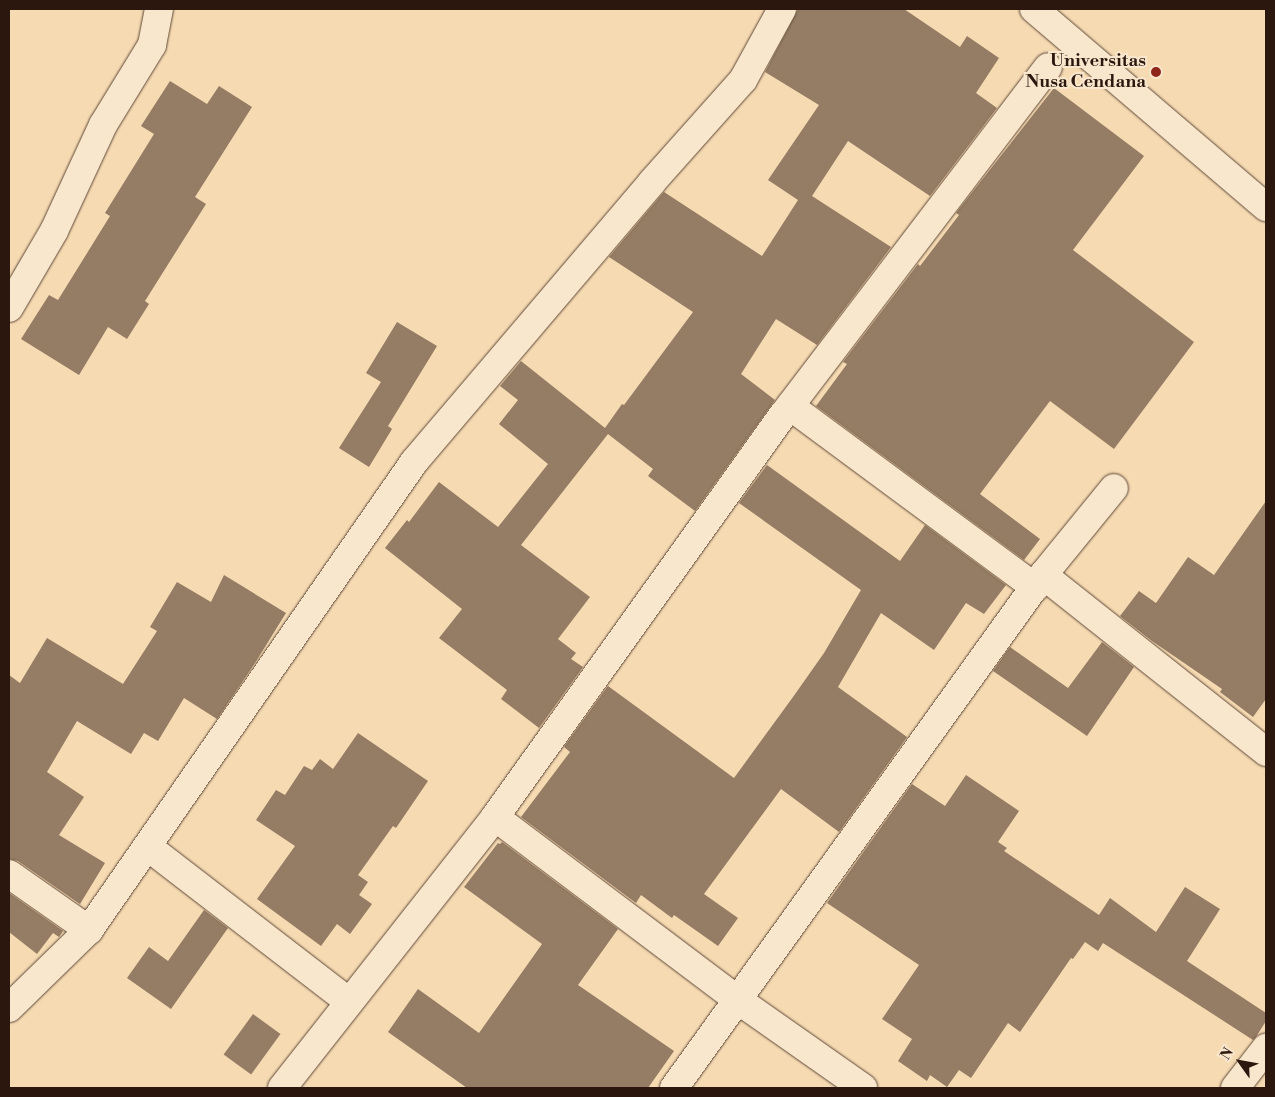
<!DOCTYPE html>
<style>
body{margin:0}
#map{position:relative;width:1275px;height:1097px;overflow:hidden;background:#f6dab2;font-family:"Libre Bodoni",serif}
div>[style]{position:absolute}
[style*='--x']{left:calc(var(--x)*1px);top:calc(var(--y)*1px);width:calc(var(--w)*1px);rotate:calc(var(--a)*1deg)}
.building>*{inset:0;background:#957c64;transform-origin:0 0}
.roads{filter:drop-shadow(0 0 1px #5e4838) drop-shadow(0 0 1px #5e4838)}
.minor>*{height:28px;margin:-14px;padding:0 14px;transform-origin:14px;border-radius:14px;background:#f9e7cd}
.dots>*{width:14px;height:14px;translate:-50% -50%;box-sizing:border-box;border:2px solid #f9e7cd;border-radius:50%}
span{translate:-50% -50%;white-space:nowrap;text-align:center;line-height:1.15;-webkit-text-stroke:4px #f9e7cd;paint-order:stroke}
.poi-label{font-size:18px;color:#2c170f;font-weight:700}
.right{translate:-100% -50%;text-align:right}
.frame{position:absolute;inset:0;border:10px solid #2c170f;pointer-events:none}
.north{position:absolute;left:1215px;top:1037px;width:50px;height:50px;-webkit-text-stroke:4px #f9e7cd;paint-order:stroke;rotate:302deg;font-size:14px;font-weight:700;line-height:20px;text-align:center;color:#2c170f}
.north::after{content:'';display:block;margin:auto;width:18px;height:22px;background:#2c170f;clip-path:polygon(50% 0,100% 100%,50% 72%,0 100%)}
</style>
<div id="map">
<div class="building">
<i style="clip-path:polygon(798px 9px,904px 9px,960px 47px,967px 36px,999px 58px,976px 93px,997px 108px,930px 196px,848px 141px,812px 196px,891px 247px,817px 345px,776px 319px,741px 374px,775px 400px,695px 511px,648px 476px,653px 469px,608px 434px,521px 545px,590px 597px,558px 639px,576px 653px,571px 659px,583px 667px,539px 728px,501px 699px,507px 690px,439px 638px,462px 609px,385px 548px,407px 520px,409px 522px,439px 482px,498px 527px,548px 464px,499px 424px,518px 400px,500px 386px,521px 361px,605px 428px,622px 404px,624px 405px,693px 312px,609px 257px,664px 192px,762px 256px,798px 200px,768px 180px,819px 105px,765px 72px)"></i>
<i style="clip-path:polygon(170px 81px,207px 104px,219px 86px,252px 107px,195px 197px,206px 204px,145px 301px,149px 304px,127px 339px,108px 327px,79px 375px,21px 339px,49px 295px,58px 300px,110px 216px,105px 213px,154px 134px,141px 126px)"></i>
<i style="clip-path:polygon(1054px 88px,1144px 156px,1073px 250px,1194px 342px,1114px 449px,1050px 401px,980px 494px,1040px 539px,1024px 560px,816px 406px,847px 364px,843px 362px,918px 264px,920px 266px,959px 215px,956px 213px)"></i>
<i style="clip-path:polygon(397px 322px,437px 346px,388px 426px,392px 429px,369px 467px,339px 448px,381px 382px,366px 373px)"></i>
<i style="clip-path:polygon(767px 465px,900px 561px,925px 525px,1006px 585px,984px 614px,966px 603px,934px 650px,881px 613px,838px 687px,907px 737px,839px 832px,781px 789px,704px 894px,738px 918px,718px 946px,674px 915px,672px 918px,641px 895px,636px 903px,521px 817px,570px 752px,564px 747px,608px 686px,734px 778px,793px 697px,824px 653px,861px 590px,739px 503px)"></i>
<i style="clip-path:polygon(1266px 501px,1266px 699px,1253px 717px,1220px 692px,1222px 689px,1152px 641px,1120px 616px,1139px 591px,1156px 603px,1188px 557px,1214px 575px)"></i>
<i style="clip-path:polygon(224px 575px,286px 613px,255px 663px,217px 719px,184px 698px,158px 741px,144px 733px,131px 754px,77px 721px,47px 772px,84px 797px,59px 835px,105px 863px,80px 904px,18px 861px,9px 859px,9px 675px,20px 683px,47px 638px,123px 684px,157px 631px,150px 627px,177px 582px,211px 602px)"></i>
<i style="clip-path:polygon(1102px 642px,1134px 667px,1087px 736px,993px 671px,1010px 647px,1068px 688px)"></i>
<i style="clip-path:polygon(358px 733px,428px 781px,396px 828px,393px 826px,358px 875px,368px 882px,359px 895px,372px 904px,350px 934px,337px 924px,321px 946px,257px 899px,295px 846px,256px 820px,276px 790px,285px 795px,304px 766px,312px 770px,320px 759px,333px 769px)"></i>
<i style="clip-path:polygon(966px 775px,1019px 811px,998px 842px,1007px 848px,1004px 851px,1099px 915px,1110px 898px,1156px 932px,1185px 887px,1220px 909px,1187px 961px,1266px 1013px,1266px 1021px,1256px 1037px,1253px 1040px,1103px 943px,1098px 951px,1085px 942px,1073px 959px,1071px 958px,1020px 1032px,1008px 1023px,971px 1078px,959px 1070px,947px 1087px,930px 1075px,927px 1081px,898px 1061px,912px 1039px,882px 1019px,919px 965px,827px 903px,912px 784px,945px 806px)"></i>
<i style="clip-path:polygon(502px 842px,618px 929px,578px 985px,674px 1051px,648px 1088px,467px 1088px,388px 1032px,418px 989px,479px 1033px,542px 944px,464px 887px,498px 843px,500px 844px)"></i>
<i style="clip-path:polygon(9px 893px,63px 931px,59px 937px,53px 933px,37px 954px,9px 932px)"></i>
<i style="clip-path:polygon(204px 910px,228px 928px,171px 1009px,127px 978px,149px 947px,168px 961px)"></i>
<i style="left:253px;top:1014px;width:34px;height:50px;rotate:36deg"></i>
</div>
<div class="roads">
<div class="minor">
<i style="--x:1034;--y:9;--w:305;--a:40.5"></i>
<i style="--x:9;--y:308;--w:89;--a:-59.7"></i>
<i style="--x:54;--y:231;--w:117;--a:-65.2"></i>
<i style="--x:103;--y:125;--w:94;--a:-58.5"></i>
<i style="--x:152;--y:45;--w:37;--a:-79"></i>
<i style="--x:790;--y:406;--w:305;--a:36.5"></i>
<i style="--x:1043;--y:575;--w:285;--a:38.4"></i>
<i style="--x:495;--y:817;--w:304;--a:37"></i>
<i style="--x:738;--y:1000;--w:153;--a:35.1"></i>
<i style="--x:148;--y:847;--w:254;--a:37.6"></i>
<i style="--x:9;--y:874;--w:98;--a:35"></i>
<i style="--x:9;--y:1008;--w:112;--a:-44.3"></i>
<i style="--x:89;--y:930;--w:570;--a:-55.22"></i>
<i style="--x:414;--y:462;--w:367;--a:-49.6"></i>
<i style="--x:652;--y:182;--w:137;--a:-48.3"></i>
<i style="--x:743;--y:80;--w:81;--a:-61.2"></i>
<i style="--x:282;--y:1088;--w:345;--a:-51.8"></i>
<i style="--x:495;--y:817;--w:495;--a:-54.4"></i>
<i style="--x:783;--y:415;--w:437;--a:-52.7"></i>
<i style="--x:674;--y:1088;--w:632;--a:-54.27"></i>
<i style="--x:1043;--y:575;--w:112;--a:-50.8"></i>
<i style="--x:1235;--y:1088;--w:51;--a:-52.2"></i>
</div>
</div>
<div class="dots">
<i style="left:1156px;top:72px;background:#8f2418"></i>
</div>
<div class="poi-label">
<span class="right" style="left:1146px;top:72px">Universitas<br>Nusa Cendana</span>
</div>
<div class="frame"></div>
<div class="north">N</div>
</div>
